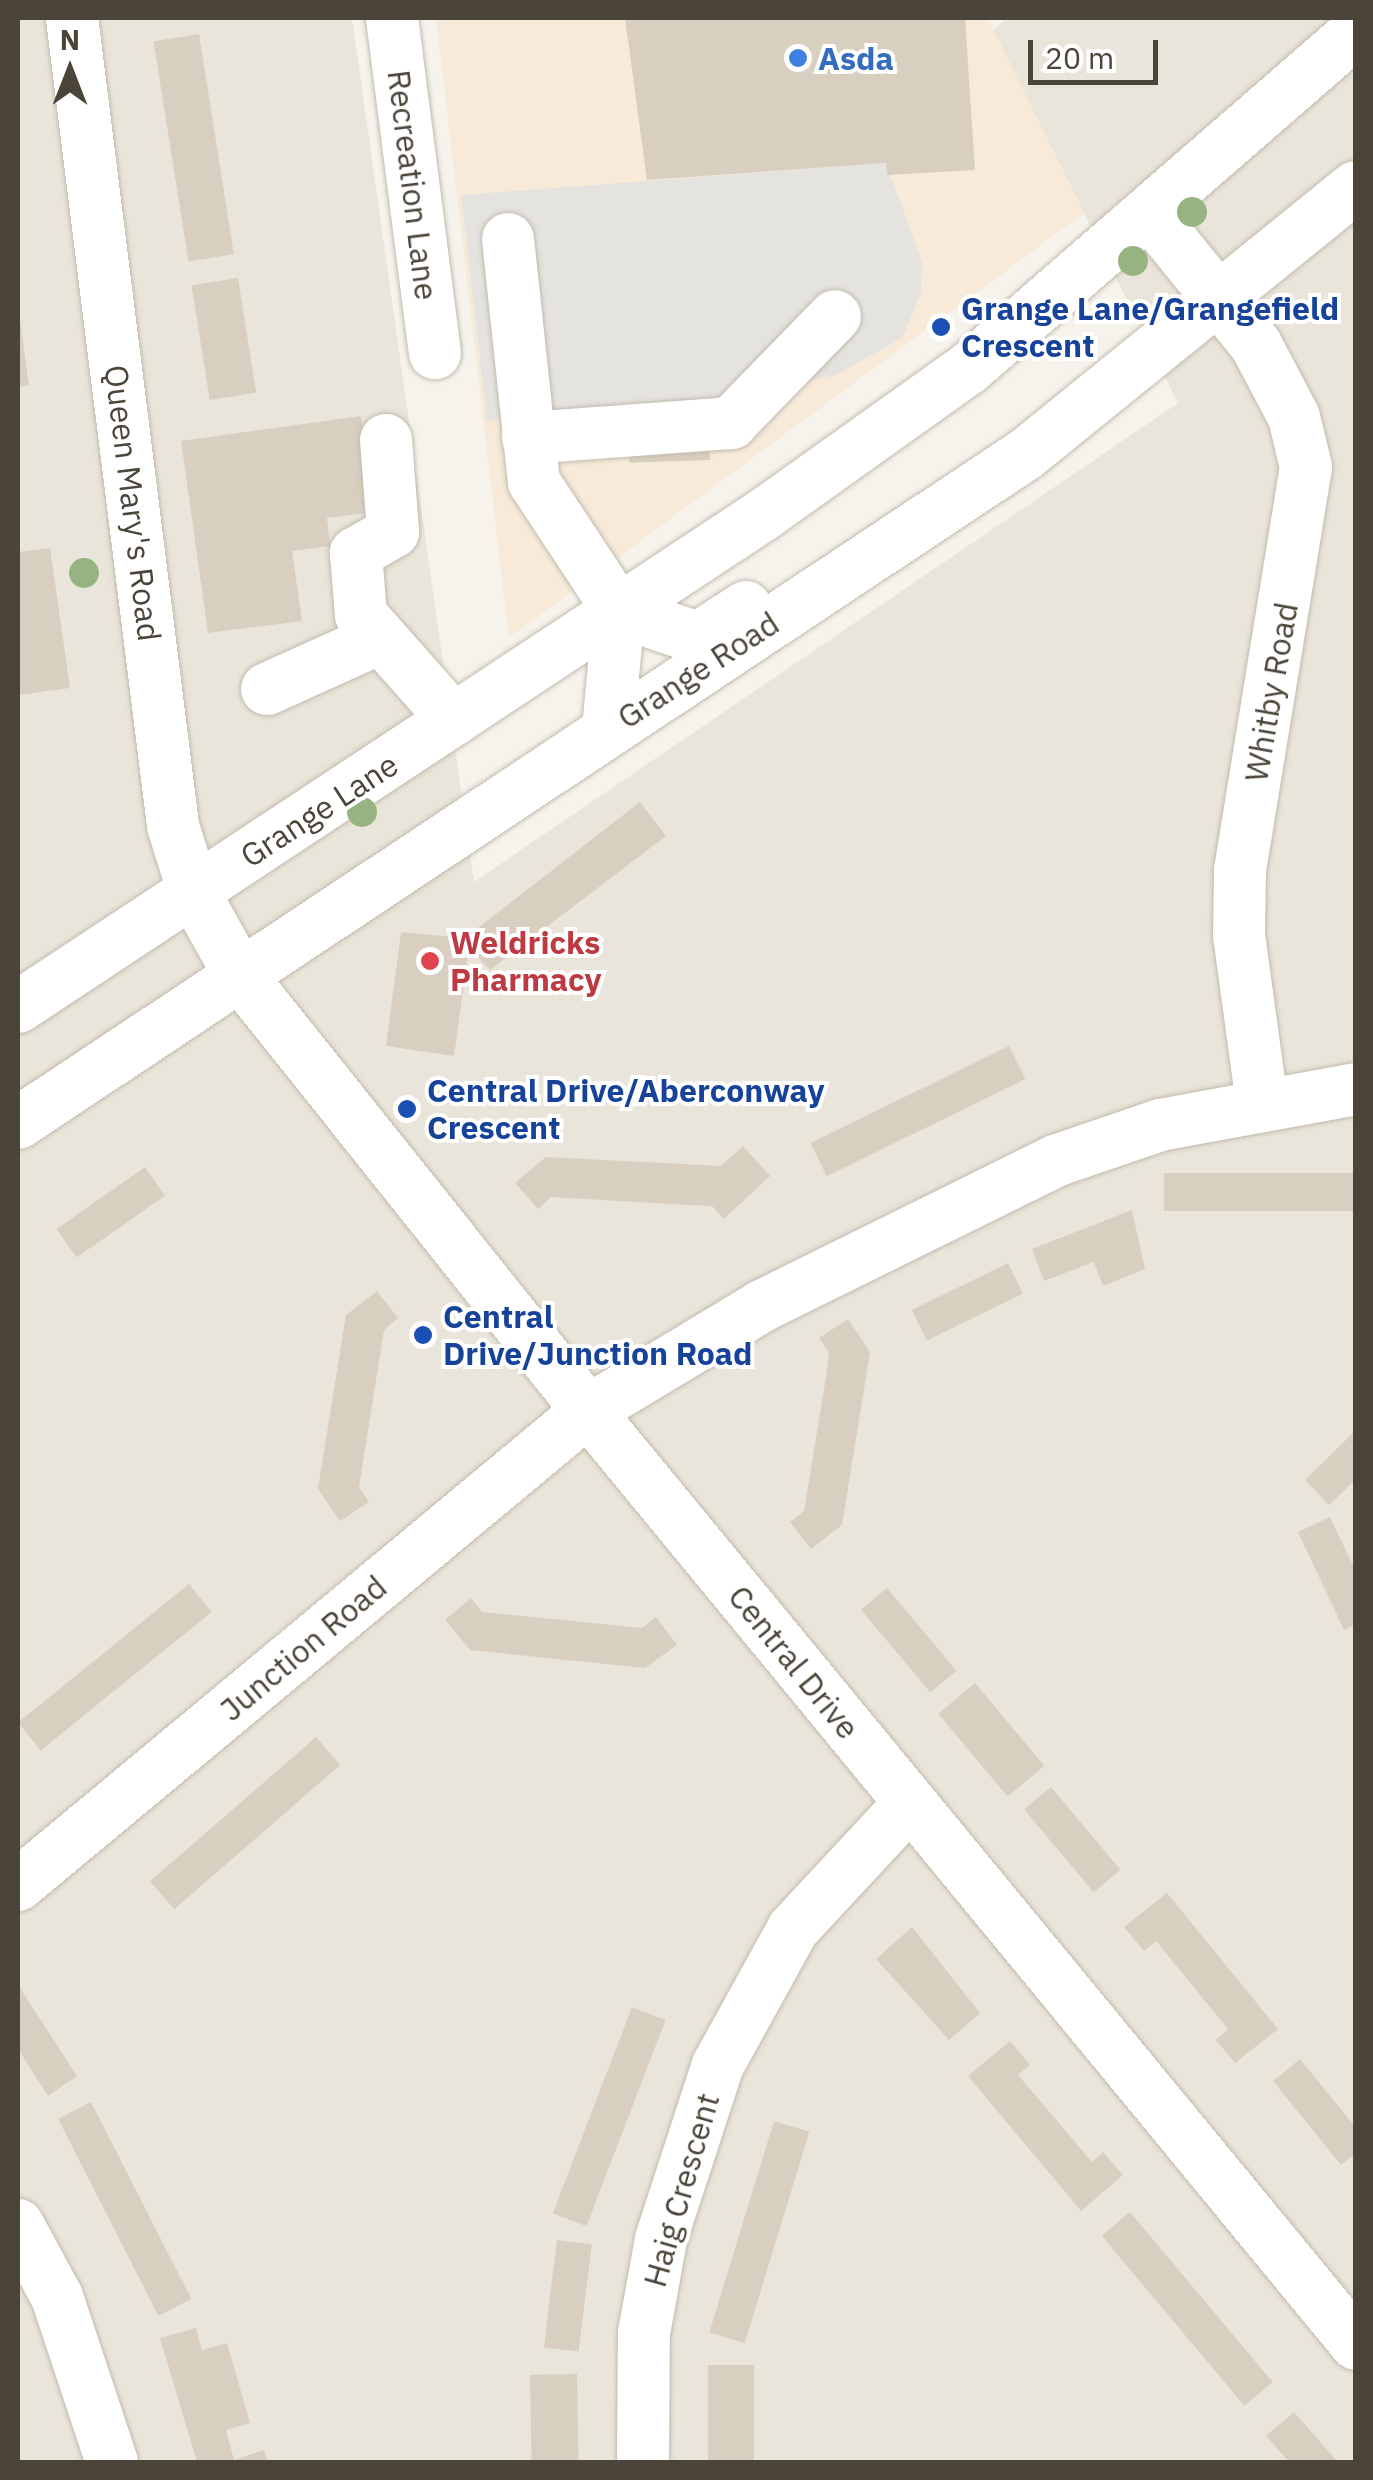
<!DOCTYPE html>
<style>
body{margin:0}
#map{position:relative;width:1373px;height:2480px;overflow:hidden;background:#f6f3ec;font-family:"IBM Plex Sans",sans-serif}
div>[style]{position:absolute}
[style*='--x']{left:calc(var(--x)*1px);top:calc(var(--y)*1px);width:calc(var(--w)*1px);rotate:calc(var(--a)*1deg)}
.residential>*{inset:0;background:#eae5da}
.commercial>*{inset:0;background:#f7ead8}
.parking>*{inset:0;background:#e5e3e0}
.building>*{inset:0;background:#d8cfc1;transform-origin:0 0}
.roads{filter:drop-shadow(0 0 2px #c2bbae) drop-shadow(0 0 2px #c2bbae)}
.minor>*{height:52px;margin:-26px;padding:0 26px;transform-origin:26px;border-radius:26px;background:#fff}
.trees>*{width:30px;height:30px;margin:-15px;border-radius:50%;background:#97b381}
.dots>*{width:28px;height:28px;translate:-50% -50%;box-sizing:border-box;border:5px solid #fff;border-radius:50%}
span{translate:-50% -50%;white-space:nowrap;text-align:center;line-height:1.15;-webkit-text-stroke:8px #fff;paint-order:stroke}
.shop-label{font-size:32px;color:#366cbe;font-weight:700}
.left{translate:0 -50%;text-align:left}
.street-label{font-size:32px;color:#4b4439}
.transit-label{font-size:32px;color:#164399;font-weight:700}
.health-label{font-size:32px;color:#be3a42;font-weight:700}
.frame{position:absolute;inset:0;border:20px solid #4b4439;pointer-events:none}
.north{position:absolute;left:20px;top:20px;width:100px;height:100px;-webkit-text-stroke:8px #fff;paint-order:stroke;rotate:0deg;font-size:28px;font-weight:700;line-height:40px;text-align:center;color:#4b4439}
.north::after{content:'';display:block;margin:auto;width:35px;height:45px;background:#4b4439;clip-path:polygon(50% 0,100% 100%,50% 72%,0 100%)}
.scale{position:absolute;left:1028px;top:40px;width:130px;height:45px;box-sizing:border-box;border:5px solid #4b4439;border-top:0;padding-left:12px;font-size:30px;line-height:35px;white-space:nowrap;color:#4b4439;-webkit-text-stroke:8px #fff;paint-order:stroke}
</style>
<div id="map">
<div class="residential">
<i style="clip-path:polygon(18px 18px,352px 18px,474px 882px,1178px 403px,993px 30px,1007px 18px,1355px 18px,1355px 2462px,18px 2462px)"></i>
</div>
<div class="commercial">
<i style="clip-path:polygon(436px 18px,988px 18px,1084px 213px,509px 638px)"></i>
</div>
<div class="parking">
<i style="clip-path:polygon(886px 163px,922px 262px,921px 293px,903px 337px,836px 375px,730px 398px,487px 421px,461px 195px)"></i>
</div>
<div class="building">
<i style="clip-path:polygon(625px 18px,965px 18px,975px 170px,887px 175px,886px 163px,647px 180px)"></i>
<i style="left:199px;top:34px;width:223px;height:46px;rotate:81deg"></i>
<i style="left:238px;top:278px;width:116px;height:47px;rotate:81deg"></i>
<i style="clip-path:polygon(18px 306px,29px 385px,18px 387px)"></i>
<i style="clip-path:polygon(361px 416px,375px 512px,327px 518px,330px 546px,292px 551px,302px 621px,208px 633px,181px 441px)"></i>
<i style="left:709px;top:428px;width:32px;height:81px;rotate:88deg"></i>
<i style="clip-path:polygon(50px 548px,70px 688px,18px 695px,18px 552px)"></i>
<i style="clip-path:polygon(640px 802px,666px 836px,490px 970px,469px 948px,454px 1056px,386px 1046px,401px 932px,465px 938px)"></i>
<i style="left:1009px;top:1046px;width:37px;height:221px;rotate:64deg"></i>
<i style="clip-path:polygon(743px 1146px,770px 1176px,724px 1219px,712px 1206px,688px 1205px,551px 1197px,538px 1209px,515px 1183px,546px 1157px,721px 1166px)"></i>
<i style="left:145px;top:1167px;width:35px;height:108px;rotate:55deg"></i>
<i style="left:1356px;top:1173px;width:38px;height:192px;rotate:90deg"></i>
<i style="clip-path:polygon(1132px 1210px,1145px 1269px,1103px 1286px,1094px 1262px,1044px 1281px,1032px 1249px)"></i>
<i style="left:1008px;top:1263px;width:34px;height:107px;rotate:64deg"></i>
<i style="clip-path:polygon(377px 1291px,398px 1318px,384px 1330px,359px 1487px,369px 1502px,340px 1521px,318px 1489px,323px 1457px,346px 1315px)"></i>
<i style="clip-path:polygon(848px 1319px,870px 1352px,842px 1525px,811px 1549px,790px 1522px,804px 1511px,826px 1377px,829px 1353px,819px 1338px)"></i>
<i style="clip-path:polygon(1356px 1430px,1356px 1479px,1329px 1505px,1305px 1480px)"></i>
<i style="clip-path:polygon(1330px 1517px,1356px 1572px,1356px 1624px,1344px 1630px,1298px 1532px)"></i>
<i style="left:189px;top:1584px;width:36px;height:220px;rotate:51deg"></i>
<i style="left:887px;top:1588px;width:108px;height:34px;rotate:50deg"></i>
<i style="clip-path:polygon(471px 1598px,482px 1612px,642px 1628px,656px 1617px,677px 1645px,645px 1668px,470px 1650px,445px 1620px)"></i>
<i style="left:975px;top:1683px;width:108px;height:48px;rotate:50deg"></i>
<i style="left:316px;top:1737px;width:37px;height:220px;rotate:49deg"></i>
<i style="left:1051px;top:1787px;width:108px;height:35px;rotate:50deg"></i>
<i style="clip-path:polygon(1167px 1893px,1278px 2029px,1235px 2063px,1216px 2040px,1228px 2029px,1156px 1941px,1144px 1951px,1124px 1927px)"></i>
<i style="clip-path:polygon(912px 1927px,980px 2013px,949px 2040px,876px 1959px)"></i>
<i style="clip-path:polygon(18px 1985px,77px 2076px,48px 2096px,18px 2049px)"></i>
<i style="left:632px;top:2007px;width:36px;height:221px;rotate:21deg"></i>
<i style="clip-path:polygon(1010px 2041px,1030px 2065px,1018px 2075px,1092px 2162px,1103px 2152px,1123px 2175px,1081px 2211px,968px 2076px)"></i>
<i style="clip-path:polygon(1300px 2059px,1356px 2128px,1356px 2153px,1341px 2165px,1273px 2081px)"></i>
<i style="left:91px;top:2102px;width:221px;height:37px;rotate:63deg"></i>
<i style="left:774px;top:2121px;width:37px;height:221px;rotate:17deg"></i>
<i style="left:1130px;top:2212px;width:222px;height:37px;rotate:50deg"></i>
<i style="left:557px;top:2240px;width:35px;height:108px;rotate:7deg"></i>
<i style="clip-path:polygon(196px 2328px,202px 2350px,227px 2343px,250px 2423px,226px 2430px,234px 2460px,264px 2450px,268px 2462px,197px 2462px,160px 2338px)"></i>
<i style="left:708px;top:2365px;width:46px;height:97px"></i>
<i style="left:577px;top:2374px;width:88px;height:47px;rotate:89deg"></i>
<i style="clip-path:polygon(1294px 2412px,1329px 2452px,1338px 2462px,1289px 2462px,1266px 2436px)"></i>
</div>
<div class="roads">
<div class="minor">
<i style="--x:72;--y:18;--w:814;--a:82.87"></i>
<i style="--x:173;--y:826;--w:70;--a:72.6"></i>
<i style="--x:194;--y:893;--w:93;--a:60.9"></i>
<i style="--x:239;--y:974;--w:559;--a:51.39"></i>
<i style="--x:588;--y:1411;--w:1208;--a:50.54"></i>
<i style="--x:392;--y:18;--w:338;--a:82.7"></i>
<i style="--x:1150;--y:214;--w:169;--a:51"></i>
<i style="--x:1256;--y:345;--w:81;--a:62.2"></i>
<i style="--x:1294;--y:417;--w:51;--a:76.5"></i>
<i style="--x:1306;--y:467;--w:410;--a:99.3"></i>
<i style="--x:1240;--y:872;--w:63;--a:90.9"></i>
<i style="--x:1239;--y:935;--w:170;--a:82.2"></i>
<i style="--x:508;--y:239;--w:244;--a:83.9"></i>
<i style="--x:534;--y:482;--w:154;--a:56.6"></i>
<i style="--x:528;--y:438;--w:204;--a:-4.2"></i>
<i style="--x:731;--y:423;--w:149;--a:-45.8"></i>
<i style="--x:386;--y:440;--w:92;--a:85.6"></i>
<i style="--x:393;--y:532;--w:43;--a:150.4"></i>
<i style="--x:356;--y:553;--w:62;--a:85.4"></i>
<i style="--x:361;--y:615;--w:140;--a:48.5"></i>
<i style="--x:619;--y:611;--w:83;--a:18.9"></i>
<i style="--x:698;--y:638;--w:57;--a:-32.9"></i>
<i style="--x:267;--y:689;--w:124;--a:-24.3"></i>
<i style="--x:608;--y:730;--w:120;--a:-84.7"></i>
<i style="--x:18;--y:1007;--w:893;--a:-33.44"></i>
<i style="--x:763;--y:515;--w:252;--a:-35.5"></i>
<i style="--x:968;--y:369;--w:514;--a:-40.98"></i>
<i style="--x:18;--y:1123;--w:1210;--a:-33.57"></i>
<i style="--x:1026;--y:454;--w:424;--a:-39"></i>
<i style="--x:18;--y:1885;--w:741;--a:-39.75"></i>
<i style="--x:588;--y:1411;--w:203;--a:-31.1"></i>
<i style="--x:762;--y:1306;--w:327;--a:-26.3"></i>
<i style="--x:1055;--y:1161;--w:111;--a:-18.9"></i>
<i style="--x:1160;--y:1125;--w:199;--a:-10.4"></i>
<i style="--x:18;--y:2225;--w:82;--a:61.6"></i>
<i style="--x:57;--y:2297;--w:174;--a:71.6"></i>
<i style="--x:643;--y:2462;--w:129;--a:-89.6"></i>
<i style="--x:644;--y:2333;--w:96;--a:-79.7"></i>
<i style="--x:661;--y:2239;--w:183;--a:-71.9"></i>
<i style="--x:718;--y:2065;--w:155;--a:-61.1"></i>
<i style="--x:793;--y:1929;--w:172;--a:-47.1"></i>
</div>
</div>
<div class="trees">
<i style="left:1192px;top:212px"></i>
<i style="left:1133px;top:261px"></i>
<i style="left:84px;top:573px"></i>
<i style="left:362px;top:812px"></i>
</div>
<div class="dots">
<i style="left:798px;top:58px;background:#3f7fe0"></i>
<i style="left:941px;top:327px;background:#1a4fb4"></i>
<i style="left:430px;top:961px;background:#e0444e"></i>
<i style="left:407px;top:1109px;background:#1a4fb4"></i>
<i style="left:423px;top:1335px;background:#1a4fb4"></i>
</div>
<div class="shop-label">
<span class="left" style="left:818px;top:58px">Asda</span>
</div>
<div class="street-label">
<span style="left:413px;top:185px;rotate:83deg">Recreation Lane</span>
<span style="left:133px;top:503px;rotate:83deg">Queen Mary's Road</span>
<span style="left:698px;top:670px;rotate:-33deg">Grange Road</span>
<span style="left:1271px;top:692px;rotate:-80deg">Whitby Road</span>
<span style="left:319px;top:810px;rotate:-33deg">Grange Lane</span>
<span style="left:303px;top:1648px;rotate:-40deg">Junction Road</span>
<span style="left:794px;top:1662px;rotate:51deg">Central Drive</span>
<span style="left:681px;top:2190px;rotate:-74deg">Haig Crescent</span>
</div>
<div class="transit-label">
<span class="left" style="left:961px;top:327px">Grange Lane/Grangefield<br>Crescent</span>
<span class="left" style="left:427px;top:1109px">Central Drive/Aberconway<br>Crescent</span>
<span class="left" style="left:443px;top:1335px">Central<br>Drive/Junction Road</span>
</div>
<div class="health-label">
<span class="left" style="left:450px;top:961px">Weldricks<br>Pharmacy</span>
</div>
<div class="frame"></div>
<div class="north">N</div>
<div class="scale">20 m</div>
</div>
